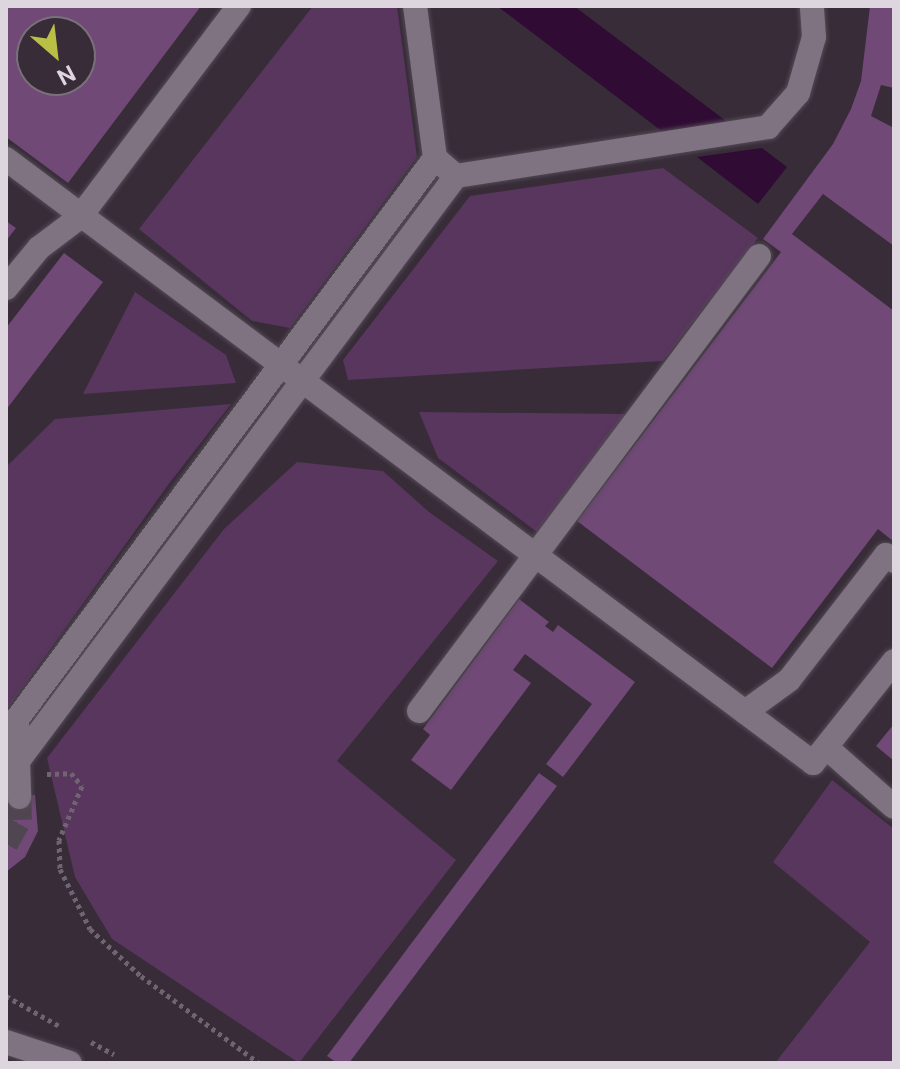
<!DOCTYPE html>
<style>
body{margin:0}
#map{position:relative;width:900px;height:1069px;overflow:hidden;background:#372c38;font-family:"Public Sans",sans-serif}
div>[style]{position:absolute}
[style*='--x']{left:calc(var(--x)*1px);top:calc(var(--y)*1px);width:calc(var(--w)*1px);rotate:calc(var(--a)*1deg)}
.green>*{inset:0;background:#58365d}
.water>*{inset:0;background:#300c35}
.building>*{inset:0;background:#704976}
.minor-tunnel>*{height:24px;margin-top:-12px;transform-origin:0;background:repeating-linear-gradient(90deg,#504651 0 24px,transparent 0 36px)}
.path>*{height:5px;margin-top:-2.5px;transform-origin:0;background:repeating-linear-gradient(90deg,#6f6570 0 4px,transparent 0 8px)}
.roads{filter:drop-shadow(0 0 2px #534a55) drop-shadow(0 0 2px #534a55)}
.minor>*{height:24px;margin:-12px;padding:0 12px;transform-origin:12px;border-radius:12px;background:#7f7281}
span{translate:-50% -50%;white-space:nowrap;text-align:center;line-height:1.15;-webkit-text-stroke:8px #372c38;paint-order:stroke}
.frame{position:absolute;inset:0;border:8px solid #ddd6de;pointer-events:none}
.north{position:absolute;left:16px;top:16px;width:80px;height:80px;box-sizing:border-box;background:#372c38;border:2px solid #79707a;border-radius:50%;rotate:152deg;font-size:22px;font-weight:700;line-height:32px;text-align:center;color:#ddd6de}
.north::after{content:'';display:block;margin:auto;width:28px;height:36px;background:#bac045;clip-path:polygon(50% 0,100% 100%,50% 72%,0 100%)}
</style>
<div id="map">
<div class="green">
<i style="clip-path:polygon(313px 6px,397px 6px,417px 157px,290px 328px,252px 321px,139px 229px)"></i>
<i style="clip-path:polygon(663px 168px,758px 238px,663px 361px,348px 380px,343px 360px,470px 196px)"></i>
<i style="clip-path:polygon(135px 292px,226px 355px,236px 383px,83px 394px)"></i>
<i style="clip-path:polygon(231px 404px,168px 485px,6px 711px,6px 467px,55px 419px)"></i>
<i style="clip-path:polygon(419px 412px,626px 414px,537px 532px,438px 458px)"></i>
<i style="clip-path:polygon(297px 462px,383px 471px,429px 512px,498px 561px,337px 761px,456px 860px,299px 1063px,112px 939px,75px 877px,47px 758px,224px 529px)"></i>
<i style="clip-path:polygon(832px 780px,894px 829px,894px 1063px,775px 1063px,870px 942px,773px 862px)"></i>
</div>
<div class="water">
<i style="clip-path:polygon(497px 6px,574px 6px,730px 124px,663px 132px)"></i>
<i style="clip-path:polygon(762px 148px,787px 167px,758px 204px,697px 157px)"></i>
</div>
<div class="building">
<i style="clip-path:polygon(evenodd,6px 6px,201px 6px,68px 183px,6px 137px,6px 6px,32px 32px,80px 32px,80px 80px,32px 80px,32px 32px)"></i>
<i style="clip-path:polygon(870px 6px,894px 6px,894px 88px,881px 85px,871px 116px,894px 128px,894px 246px,823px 194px,792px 234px,894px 311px,894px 542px,878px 529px,772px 668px,577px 521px,781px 252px,763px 239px,833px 144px,851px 109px,861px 81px)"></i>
<i style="clip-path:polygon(6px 221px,16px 228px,6px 241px)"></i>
<i style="clip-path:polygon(64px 253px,103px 282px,6px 410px,6px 328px)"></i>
<i style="clip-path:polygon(519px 599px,549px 622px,545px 626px,553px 632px,558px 625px,635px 682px,563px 777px,546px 764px,592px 704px,525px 654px,513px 670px,531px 683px,451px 790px,411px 760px,430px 735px,423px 729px)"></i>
<i style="clip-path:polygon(894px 724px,894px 761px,876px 746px)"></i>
<i style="clip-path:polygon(539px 773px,557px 786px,349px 1063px,337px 1063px,327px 1056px)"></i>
<i style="clip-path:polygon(35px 795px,38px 831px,25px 857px,6px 872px,6px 799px)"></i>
</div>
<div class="minor-tunnel">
<i style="--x:6;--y:844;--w:28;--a:-60"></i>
<i style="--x:20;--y:820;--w:23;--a:-92"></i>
</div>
<div class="path">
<i style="--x:47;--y:774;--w:24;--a:-2"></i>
<i style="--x:71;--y:773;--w:17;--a:50"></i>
<i style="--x:82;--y:786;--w:59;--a:113.1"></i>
<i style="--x:59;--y:840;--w:29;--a:88"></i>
<i style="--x:60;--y:869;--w:67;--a:63.4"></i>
<i style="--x:90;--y:929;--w:69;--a:42.7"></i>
<i style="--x:141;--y:976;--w:147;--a:36.4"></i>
<i style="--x:6;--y:996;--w:63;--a:29.4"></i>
<i style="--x:91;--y:1042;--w:26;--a:28"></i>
</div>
<div class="roads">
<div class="minor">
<i style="--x:415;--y:6;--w:153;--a:82.5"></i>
<i style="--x:435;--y:158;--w:28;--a:41"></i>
<i style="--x:456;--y:176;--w:316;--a:-8.9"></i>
<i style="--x:768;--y:127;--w:45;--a:-48.6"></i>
<i style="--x:798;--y:93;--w:58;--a:-74.1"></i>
<i style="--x:814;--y:37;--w:31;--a:-94"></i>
<i style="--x:435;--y:158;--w:700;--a:126.69"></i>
<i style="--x:17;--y:719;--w:42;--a:88.6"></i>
<i style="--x:18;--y:761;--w:731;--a:-53.18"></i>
<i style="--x:6;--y:159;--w:1008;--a:36.81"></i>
<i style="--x:813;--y:763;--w:130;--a:-51.5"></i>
<i style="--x:6;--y:288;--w:52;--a:-50.5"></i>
<i style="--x:39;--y:248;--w:51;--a:-37.1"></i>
<i style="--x:80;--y:217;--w:264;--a:-53"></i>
<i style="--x:419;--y:711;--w:568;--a:-53.23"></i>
<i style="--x:745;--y:712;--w:54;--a:-36"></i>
<i style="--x:789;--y:680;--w:158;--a:-52.2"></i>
<i style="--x:886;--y:555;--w:10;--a:37"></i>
<i style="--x:827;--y:748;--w:89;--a:41.4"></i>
<i style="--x:18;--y:761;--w:36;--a:88"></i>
<i style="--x:6;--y:1042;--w:67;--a:18.2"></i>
</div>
</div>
<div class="frame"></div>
<div class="north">N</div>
</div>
